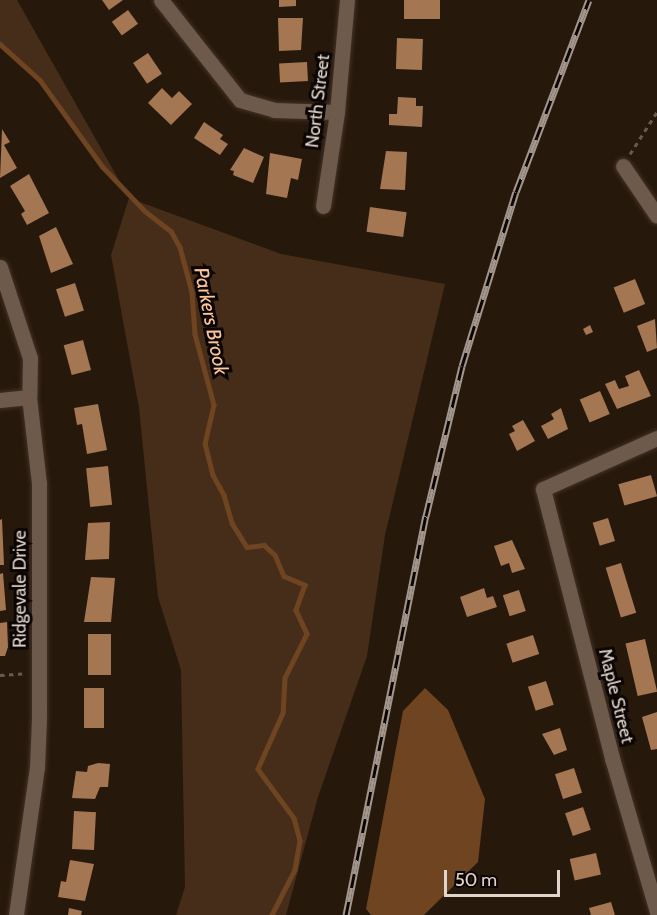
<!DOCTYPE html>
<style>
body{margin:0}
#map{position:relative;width:657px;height:915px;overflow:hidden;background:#27180c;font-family:Cabin,sans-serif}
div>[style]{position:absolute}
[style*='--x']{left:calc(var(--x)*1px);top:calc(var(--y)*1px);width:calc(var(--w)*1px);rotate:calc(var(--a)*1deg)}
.green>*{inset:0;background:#462d19}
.water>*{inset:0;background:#6f4421}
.stream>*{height:4.5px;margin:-2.25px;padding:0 2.25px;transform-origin:2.25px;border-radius:2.25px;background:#6f4421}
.building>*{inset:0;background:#a47652;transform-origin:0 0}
.path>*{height:3px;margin-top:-1.5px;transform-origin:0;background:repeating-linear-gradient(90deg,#685a4f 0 4.5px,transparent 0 9px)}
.roads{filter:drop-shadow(0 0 2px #413227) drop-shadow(0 0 2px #413227)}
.minor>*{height:15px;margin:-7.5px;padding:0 7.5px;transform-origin:7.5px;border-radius:7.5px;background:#6d5a4b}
.rail>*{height:7px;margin-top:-3.5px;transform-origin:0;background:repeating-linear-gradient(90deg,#0b0502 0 14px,#a3968d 0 28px);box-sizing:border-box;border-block:2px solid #a3968d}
span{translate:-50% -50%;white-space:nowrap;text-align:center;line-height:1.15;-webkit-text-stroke:6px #0b0502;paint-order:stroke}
.street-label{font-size:18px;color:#e0d5cd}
.water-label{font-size:20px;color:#fec69b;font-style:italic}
.scale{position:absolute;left:444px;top:870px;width:116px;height:27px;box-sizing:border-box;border:3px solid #e0d5cd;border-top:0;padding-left:8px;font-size:18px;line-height:21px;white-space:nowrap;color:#e0d5cd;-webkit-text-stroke:4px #0b0502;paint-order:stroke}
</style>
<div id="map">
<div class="green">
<i style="clip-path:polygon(0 0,17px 0,129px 198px,281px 254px,445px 284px,385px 535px,367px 656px,318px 797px,286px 915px,176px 915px,185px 887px,181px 670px,158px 597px,139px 408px,111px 255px,129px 198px,102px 166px,40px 80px,0 44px)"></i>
</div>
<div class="water">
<i style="clip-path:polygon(425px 688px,448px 710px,485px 799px,478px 862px,424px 915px,371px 915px,366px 909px,403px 711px)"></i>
</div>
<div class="stream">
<i style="--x:0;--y:44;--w:54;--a:42"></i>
<i style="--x:40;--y:80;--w:106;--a:54.2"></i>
<i style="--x:102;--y:166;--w:62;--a:46.3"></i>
<i style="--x:145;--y:211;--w:33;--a:38"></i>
<i style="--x:171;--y:231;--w:18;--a:61"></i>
<i style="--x:180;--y:247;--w:47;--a:75.1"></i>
<i style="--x:192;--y:292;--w:42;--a:85.9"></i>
<i style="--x:195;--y:334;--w:73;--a:75"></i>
<i style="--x:214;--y:405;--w:39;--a:103"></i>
<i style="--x:205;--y:443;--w:33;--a:76"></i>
<i style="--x:213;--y:475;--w:23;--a:61"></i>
<i style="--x:224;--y:495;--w:29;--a:74"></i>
<i style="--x:232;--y:523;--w:28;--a:58"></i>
<i style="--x:247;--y:547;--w:17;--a:-7"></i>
<i style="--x:264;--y:545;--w:15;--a:42"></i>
<i style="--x:275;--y:555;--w:23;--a:67"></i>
<i style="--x:284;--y:576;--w:23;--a:23"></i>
<i style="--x:305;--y:585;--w:27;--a:110"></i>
<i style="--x:296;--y:610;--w:26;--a:65"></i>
<i style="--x:307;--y:634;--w:49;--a:116.6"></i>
<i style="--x:285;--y:678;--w:35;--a:93"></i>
<i style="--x:283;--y:713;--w:61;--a:114.1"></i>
<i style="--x:258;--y:769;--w:61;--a:53.7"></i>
<i style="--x:294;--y:818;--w:24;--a:75"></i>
<i style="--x:300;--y:841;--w:29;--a:100"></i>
<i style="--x:295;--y:870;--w:51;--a:117.1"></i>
</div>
<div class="building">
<i style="clip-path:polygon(102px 0,123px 0,109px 10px)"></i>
<i style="clip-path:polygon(279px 0,296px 0,296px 6px,279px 7px)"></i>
<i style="left:404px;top:0;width:36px;height:19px"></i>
<i style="left:128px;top:10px;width:17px;height:20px;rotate:54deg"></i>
<i style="clip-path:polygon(278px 18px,303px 18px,301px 50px,279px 51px)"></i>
<i style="left:397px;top:38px;width:26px;height:31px;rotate:2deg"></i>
<i style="left:148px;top:53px;width:25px;height:18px;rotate:56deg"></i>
<i style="left:307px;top:62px;width:19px;height:28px;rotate:87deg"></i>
<i style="clip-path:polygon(162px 88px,172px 98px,179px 91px,192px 104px,171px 125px,148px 103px)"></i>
<i style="clip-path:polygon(398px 97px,416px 98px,416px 106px,423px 106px,422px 127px,389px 125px,389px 114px,397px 114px)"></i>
<i style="clip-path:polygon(204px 122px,223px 135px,220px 139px,228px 144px,220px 155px,194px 138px)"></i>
<i style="clip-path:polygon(2px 129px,10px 142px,4px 145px,17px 168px,0 178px)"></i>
<i style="clip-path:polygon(244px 148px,264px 157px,253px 183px,233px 175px,234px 171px,230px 170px)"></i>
<i style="clip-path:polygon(386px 151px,407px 152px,405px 190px,380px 189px)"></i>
<i style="clip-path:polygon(270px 153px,302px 159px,298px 180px,291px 178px,287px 198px,266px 194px)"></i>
<i style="clip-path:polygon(29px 174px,49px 213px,27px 225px,21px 214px,25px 211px,10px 186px)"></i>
<i style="left:370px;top:207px;width:37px;height:25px;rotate:8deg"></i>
<i style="clip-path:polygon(56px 227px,73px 264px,51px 273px,39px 236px)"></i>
<i style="left:635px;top:279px;width:27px;height:23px;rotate:68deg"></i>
<i style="left:75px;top:283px;width:29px;height:20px;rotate:72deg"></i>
<i style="clip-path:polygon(655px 319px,657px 348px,647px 352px,637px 326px)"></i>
<i style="clip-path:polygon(590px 325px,593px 332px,586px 335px,583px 329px)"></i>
<i style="left:83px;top:340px;width:31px;height:20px;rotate:75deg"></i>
<i style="clip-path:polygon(639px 370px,651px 396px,617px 409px,605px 384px,615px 380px,619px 389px,629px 386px,625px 376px)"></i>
<i style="left:600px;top:391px;width:25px;height:22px;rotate:67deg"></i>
<i style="clip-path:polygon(98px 404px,107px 450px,87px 454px,82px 424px,77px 425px,74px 408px)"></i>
<i style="clip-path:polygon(561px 408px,568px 429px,548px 439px,541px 426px,554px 419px,551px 414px)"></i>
<i style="clip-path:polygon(523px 420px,535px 441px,517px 451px,509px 434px,515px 431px,512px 426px)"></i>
<i style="left:108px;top:466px;width:39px;height:22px;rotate:84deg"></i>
<i style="left:651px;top:475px;width:22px;height:34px;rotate:74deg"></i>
<i style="left:608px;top:518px;width:24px;height:16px;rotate:73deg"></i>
<i style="clip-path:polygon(2px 519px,4px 565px,0 565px,0 520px)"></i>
<i style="clip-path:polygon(110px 522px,109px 559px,85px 560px,88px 523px)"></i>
<i style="clip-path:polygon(512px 540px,525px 569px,512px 573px,509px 563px,501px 566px,494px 546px)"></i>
<i style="left:621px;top:563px;width:52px;height:16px;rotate:73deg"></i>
<i style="clip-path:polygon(3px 573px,6px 610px,0 611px,0 574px)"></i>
<i style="clip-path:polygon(91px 577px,115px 578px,111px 622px,84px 622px)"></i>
<i style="clip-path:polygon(484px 588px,487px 598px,493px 596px,497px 607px,467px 617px,460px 597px)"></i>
<i style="left:519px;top:590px;width:22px;height:17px;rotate:72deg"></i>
<i style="clip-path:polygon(7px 622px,8px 647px,5px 656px,0 656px,0 623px)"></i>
<i style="left:88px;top:634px;width:23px;height:41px"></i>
<i style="left:533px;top:635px;width:20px;height:28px;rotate:72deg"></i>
<i style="left:645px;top:639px;width:54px;height:20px;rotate:77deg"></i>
<i style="left:546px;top:681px;width:25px;height:19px;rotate:72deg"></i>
<i style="left:84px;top:688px;width:20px;height:40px"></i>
<i style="clip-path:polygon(657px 712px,657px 749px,651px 750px,642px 717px)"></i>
<i style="clip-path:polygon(560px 728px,567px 750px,554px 755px,542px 734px)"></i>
<i style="clip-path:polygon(98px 763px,110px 764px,108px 787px,100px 787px,95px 799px,72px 798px,76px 771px,87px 772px,88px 766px)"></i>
<i style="left:574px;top:768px;width:26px;height:20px;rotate:72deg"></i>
<i style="left:583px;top:807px;width:24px;height:19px;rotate:71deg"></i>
<i style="left:74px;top:811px;width:22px;height:38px;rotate:3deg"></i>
<i style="left:596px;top:853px;width:22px;height:27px;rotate:77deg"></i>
<i style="clip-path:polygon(70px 860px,94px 864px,85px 901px,58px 897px,61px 881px,66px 882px)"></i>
<i style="clip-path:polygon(611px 902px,615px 915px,591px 915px,589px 908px)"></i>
<i style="clip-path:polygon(69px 908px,82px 911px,81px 915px,68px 915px)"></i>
</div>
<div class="path">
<i style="--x:630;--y:154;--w:50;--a:-57.3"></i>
<i style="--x:0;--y:675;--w:26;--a:-4"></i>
</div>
<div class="roads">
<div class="minor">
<i style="--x:161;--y:0;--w:127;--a:51.7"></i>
<i style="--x:240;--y:100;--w:35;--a:16"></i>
<i style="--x:274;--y:110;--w:63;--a:1.8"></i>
<i style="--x:623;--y:166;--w:60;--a:55.8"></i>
<i style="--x:323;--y:206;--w:95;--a:-81.5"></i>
<i style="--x:337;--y:112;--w:112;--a:-84.9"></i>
<i style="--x:0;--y:267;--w:96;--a:71.8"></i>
<i style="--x:30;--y:358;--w:39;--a:91"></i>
<i style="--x:29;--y:397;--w:88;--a:83.4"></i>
<i style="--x:39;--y:484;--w:234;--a:90"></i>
<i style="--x:39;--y:718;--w:49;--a:92.3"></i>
<i style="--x:37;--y:767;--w:149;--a:98.1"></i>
<i style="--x:0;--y:400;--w:29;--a:-6"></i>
<i style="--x:657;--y:438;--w:125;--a:155.9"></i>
<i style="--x:543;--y:489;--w:278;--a:75.6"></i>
<i style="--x:612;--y:758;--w:160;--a:73.7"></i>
</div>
</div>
<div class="rail">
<i style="--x:346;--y:915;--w:407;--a:-78.7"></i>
<i style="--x:426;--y:516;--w:154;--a:-76.5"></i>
<i style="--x:462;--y:366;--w:182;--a:-72.8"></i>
<i style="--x:516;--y:192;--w:205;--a:-69.2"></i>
</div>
<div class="street-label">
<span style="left:318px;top:101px;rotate:-83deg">North Street</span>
<span style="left:20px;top:589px;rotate:-90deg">Ridgevale Drive</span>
<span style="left:616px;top:696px;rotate:76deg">Maple Street</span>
</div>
<div class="water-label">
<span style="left:211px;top:321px;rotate:79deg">Parkers Brook</span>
</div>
<div class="scale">50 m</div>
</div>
